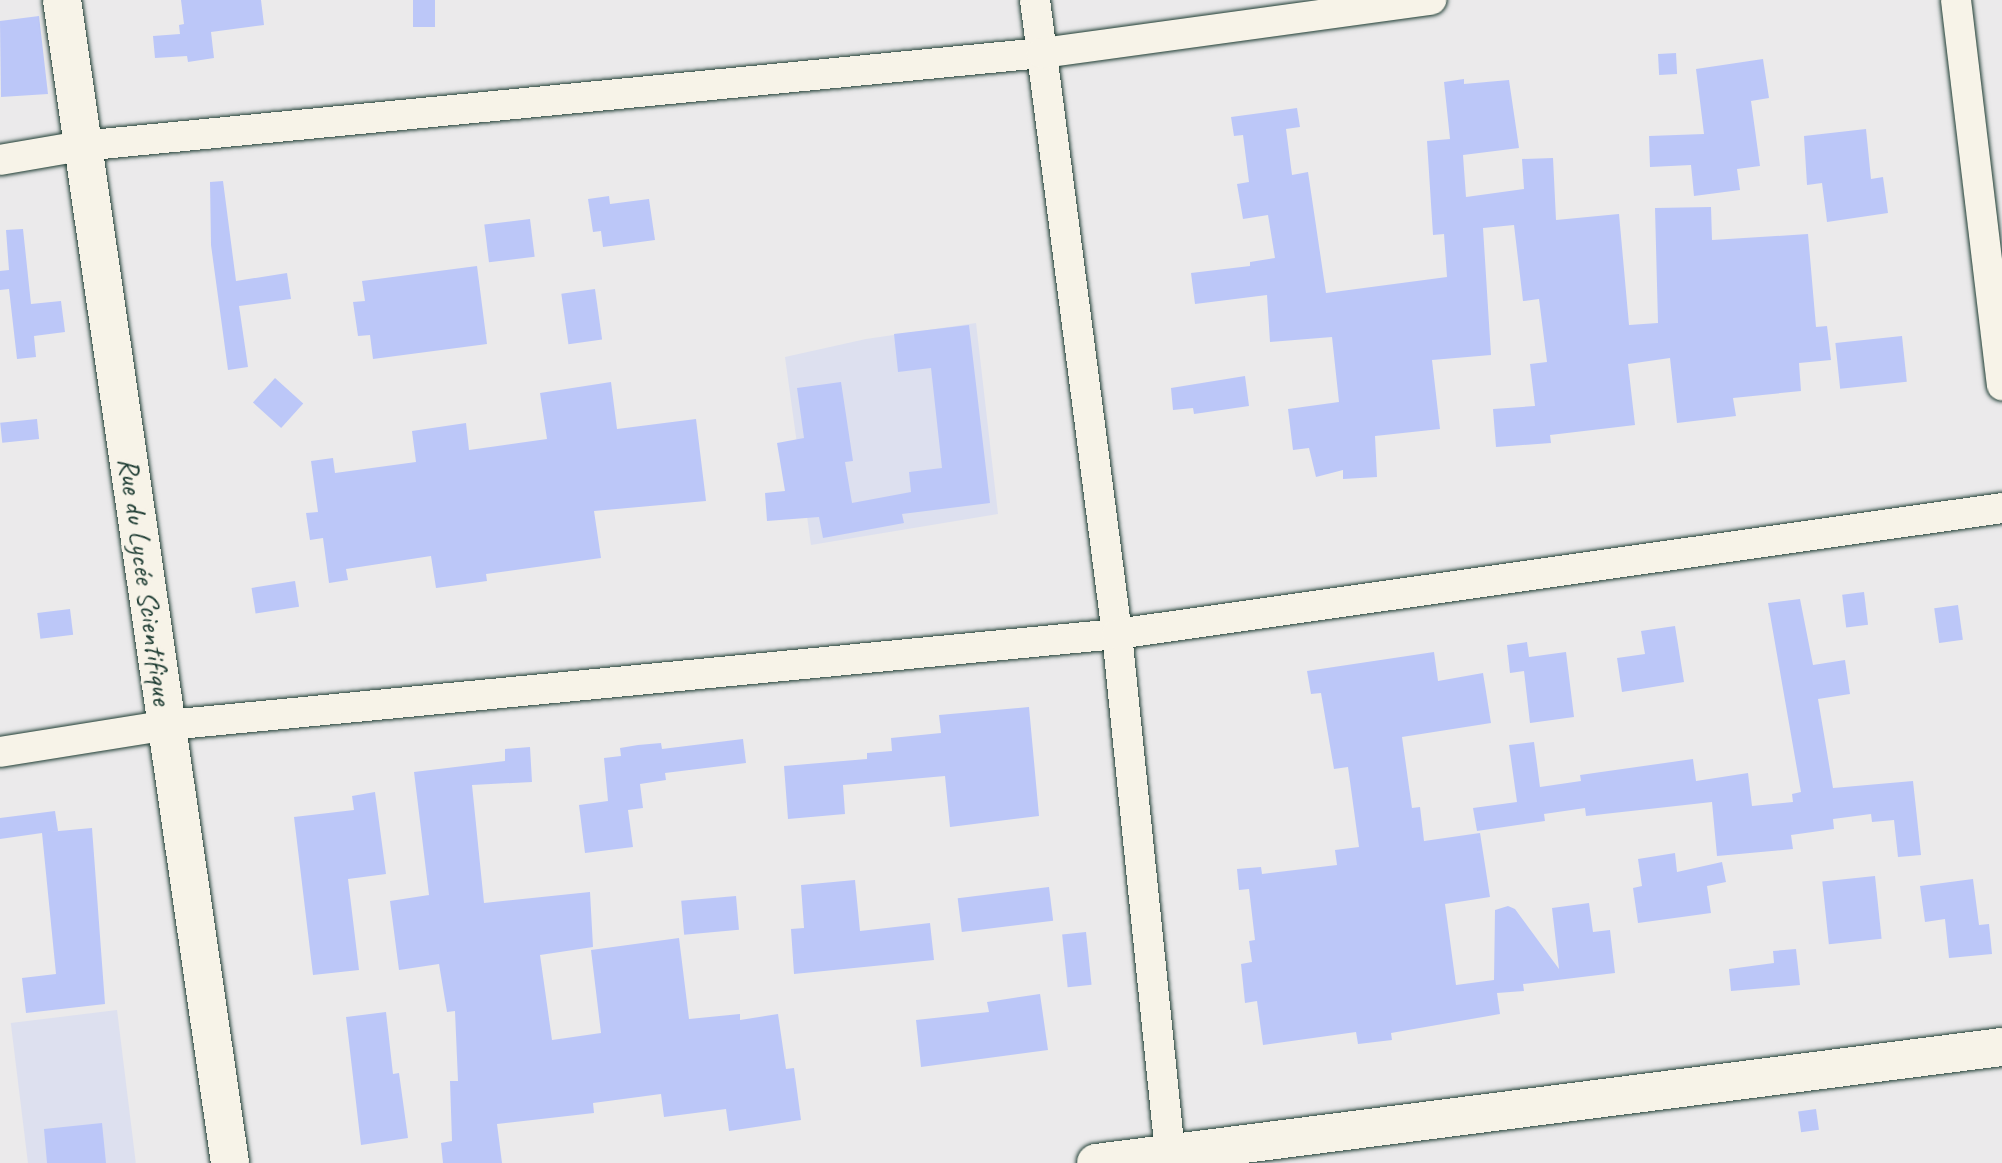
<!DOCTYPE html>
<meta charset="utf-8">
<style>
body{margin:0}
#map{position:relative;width:2002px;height:1163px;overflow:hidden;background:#ebeaeb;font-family:Caveat,sans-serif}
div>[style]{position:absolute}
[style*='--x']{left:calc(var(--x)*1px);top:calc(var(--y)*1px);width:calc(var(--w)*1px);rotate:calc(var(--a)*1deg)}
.built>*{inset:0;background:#dde0ef;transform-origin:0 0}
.building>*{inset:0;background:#bcc7f8;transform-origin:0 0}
.roads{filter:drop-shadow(0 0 2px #1f3d34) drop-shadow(0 0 2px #1f3d34)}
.street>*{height:30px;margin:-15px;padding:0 15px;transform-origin:15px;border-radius:15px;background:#f7f3e8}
.secondary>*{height:38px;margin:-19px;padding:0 19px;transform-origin:19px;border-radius:19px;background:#f7f3e8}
span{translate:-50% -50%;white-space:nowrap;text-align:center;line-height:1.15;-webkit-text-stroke:6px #f7f3e8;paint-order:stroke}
.street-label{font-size:30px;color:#1f3d34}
</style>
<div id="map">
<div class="built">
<i style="clip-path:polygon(976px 323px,998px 514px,811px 545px,785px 357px,866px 339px)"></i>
<i style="left:117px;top:1010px;width:154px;height:107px;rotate:83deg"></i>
</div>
<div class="building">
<i style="clip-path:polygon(181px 0,261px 0,264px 25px,211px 32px,214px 58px,188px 62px,187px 56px,155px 58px,153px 36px,180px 34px,179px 25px,184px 24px)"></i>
<i style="left:413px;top:0;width:22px;height:27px"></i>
<i style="clip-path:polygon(39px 16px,48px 94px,1px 97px,0 21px)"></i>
<i style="left:1676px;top:53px;width:21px;height:18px;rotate:87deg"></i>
<i style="clip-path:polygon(1763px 59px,1769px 98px,1751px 101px,1760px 166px,1737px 169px,1740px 190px,1694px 196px,1691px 165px,1650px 167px,1649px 136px,1704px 134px,1696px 69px)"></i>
<i style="clip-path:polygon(1464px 79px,1464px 84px,1509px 80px,1519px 148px,1463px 155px,1466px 197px,1524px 189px,1522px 159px,1553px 158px,1556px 220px,1619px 214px,1629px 325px,1658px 323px,1655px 208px,1711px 207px,1712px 240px,1808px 234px,1816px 327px,1827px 326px,1831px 360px,1799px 363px,1801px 391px,1733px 398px,1736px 416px,1677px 423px,1670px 358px,1628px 364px,1635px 425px,1550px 435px,1551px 443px,1496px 447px,1493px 409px,1535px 406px,1530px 364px,1547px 362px,1539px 299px,1523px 301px,1514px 225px,1483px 228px,1491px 355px,1432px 360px,1440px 429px,1375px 436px,1377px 477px,1343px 479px,1343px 470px,1316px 477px,1309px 448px,1293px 450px,1288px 409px,1339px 402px,1332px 337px,1270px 342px,1267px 295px,1195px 304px,1191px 273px,1250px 266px,1250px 262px,1275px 258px,1268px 215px,1243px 219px,1237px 184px,1249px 182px,1243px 135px,1234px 136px,1231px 117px,1297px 108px,1300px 127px,1286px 129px,1292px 175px,1308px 172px,1326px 293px,1447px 277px,1444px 234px,1433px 235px,1427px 141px,1450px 139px,1444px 82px)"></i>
<i style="clip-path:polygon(1866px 129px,1871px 179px,1883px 177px,1888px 213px,1827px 222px,1822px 183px,1807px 185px,1804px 136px)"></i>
<i style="clip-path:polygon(223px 181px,236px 281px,287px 273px,291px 299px,239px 306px,248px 367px,228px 370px,211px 245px,210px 182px)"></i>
<i style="clip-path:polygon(609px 196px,610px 204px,649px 199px,655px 240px,603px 247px,601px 231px,593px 232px,588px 199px)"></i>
<i style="left:530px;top:219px;width:38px;height:46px;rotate:83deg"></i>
<i style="clip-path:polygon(23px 229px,31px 304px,61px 301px,65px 332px,34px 336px,36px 357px,17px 359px,9px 289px,0 290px,0 271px,9px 270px,6px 230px)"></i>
<i style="clip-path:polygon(477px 266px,487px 344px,373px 359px,370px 335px,358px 336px,353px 302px,365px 301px,362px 281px)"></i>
<i style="left:595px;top:289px;width:51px;height:34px;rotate:82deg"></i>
<i style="clip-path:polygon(969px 325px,990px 503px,902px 514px,904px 523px,823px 538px,819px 517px,767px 521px,765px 493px,785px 491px,777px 443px,804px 438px,797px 388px,841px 382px,853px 461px,845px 462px,852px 503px,911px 492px,909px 472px,942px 468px,931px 368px,898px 372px,894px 334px)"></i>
<i style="left:1902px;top:336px;width:46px;height:67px;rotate:84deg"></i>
<i style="clip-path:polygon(1245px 376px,1249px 406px,1194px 414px,1193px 408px,1173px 410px,1171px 388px)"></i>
<i style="left:275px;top:378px;width:38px;height:33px;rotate:42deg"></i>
<i style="clip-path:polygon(611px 382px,617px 429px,696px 419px,706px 501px,594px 511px,601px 558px,486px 574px,487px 581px,436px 588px,431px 556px,346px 569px,348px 580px,329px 583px,323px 538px,310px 540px,306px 513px,318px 512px,311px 461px,333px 458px,335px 473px,416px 462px,412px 431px,466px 423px,469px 450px,547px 439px,540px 393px)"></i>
<i style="left:37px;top:419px;width:20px;height:37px;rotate:84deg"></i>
<i style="left:295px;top:581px;width:26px;height:44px;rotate:81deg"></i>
<i style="left:1864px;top:592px;width:33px;height:22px;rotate:83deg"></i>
<i style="clip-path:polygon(1800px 599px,1813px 665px,1845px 660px,1850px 694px,1818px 699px,1833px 788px,1913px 781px,1921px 855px,1898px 857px,1894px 820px,1872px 822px,1871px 814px,1833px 819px,1834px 829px,1791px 835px,1793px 849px,1717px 856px,1712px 802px,1586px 816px,1585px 808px,1544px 814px,1545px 821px,1477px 831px,1473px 808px,1517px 802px,1509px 745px,1534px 742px,1540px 787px,1581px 781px,1580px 775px,1693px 759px,1696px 781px,1748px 773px,1752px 806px,1793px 802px,1792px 794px,1801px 792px,1768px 603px)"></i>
<i style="left:1958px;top:605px;width:35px;height:24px;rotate:82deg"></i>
<i style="left:70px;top:609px;width:26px;height:33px;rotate:83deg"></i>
<i style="clip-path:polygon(1675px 626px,1684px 682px,1622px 692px,1617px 658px,1645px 654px,1641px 631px)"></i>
<i style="clip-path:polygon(1527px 642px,1529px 657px,1566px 652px,1574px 717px,1530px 723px,1524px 671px,1510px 673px,1507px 645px)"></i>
<i style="clip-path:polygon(1434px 652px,1438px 681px,1483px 673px,1491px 723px,1402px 737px,1412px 808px,1420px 807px,1424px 841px,1480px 833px,1490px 897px,1445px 904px,1456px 985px,1494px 980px,1495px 910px,1508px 906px,1515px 909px,1559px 969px,1552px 908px,1589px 903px,1593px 932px,1610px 930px,1615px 973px,1523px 984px,1524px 991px,1497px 993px,1500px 1014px,1391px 1033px,1392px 1040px,1358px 1044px,1356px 1032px,1263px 1045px,1257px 1001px,1245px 1003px,1241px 964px,1252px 962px,1249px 941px,1255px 940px,1249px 889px,1239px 890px,1237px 869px,1261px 867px,1262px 874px,1337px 865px,1335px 850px,1359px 847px,1348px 767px,1334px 769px,1321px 693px,1311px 694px,1307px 671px)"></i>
<i style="clip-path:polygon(1029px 707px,1039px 816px,950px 827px,945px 776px,843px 785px,845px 814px,788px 819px,784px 766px,867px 759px,867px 753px,892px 751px,891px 738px,941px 733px,939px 715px)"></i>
<i style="clip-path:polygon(743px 739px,746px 763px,665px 773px,666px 780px,640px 784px,643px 808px,628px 810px,633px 847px,585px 853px,579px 805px,608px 801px,604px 758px,621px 756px,620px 748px,638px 745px,661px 743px,662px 749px)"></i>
<i style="clip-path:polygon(530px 747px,532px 782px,472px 785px,484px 903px,590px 892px,593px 947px,540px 955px,552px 1040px,601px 1033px,591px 950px,679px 938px,689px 1019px,740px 1014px,740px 1020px,778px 1014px,786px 1069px,794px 1068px,801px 1120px,729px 1131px,726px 1109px,664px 1117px,661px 1094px,593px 1103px,594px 1113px,497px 1124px,502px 1163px,443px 1163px,441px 1143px,452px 1141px,450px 1081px,458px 1081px,455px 1011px,447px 1012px,439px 964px,399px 970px,390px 901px,429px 895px,414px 772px,505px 761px,505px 749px)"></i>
<i style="clip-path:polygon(375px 792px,386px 874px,348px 879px,359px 970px,313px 975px,294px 817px,354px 810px,352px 796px)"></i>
<i style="clip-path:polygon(55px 811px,58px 831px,48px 832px,92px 828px,105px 1004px,26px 1013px,22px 978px,56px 974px,42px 833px,0 839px,0 818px)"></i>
<i style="clip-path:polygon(1675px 853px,1677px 872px,1722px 862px,1726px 882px,1707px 886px,1711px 913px,1638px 923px,1633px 888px,1642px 886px,1638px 859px)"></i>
<i style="left:1875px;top:876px;width:63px;height:53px;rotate:84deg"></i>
<i style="clip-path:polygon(1973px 879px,1979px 925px,1989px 924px,1992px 954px,1949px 958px,1945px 919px,1925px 922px,1920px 886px)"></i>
<i style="clip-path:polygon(855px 880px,860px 931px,930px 923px,934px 960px,794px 974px,791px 929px,804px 928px,801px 885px)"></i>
<i style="left:1049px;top:887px;width:34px;height:92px;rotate:83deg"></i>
<i style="left:736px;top:896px;width:34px;height:55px;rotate:85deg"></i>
<i style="left:1086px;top:932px;width:53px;height:24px;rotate:84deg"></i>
<i style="clip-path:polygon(1796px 949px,1800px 985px,1731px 991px,1729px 969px,1774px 963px,1773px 951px)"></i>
<i style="clip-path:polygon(1040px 994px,1048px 1050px,921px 1067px,916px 1020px,989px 1012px,987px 1002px)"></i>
<i style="clip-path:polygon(386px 1012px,393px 1074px,399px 1073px,408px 1138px,361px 1145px,346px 1017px)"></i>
<i style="left:1816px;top:1109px;width:21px;height:18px;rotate:82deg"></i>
<i style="clip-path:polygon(102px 1123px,106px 1163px,47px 1163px,44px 1129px)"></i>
</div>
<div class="roads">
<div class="street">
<i style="--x:1035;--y:0;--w:639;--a:82.63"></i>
<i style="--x:1117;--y:634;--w:532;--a:84.17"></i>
<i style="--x:1956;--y:0;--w:388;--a:83.2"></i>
<i style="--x:0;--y:160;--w:82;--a:-9.8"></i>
<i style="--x:81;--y:146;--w:965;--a:-5.53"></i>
<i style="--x:1042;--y:53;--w:393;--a:-7.8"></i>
<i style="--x:0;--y:752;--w:170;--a:-9.1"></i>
<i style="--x:168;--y:725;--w:953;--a:-5.48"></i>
<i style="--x:1117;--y:634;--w:894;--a:-8.1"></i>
</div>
<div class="secondary">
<i style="--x:62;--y:0;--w:1175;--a:81.78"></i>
<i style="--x:1096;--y:1163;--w:913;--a:-7.3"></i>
</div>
</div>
<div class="street-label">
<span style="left:146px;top:581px;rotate:82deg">Rue du Lycée Scientifique</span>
</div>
</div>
